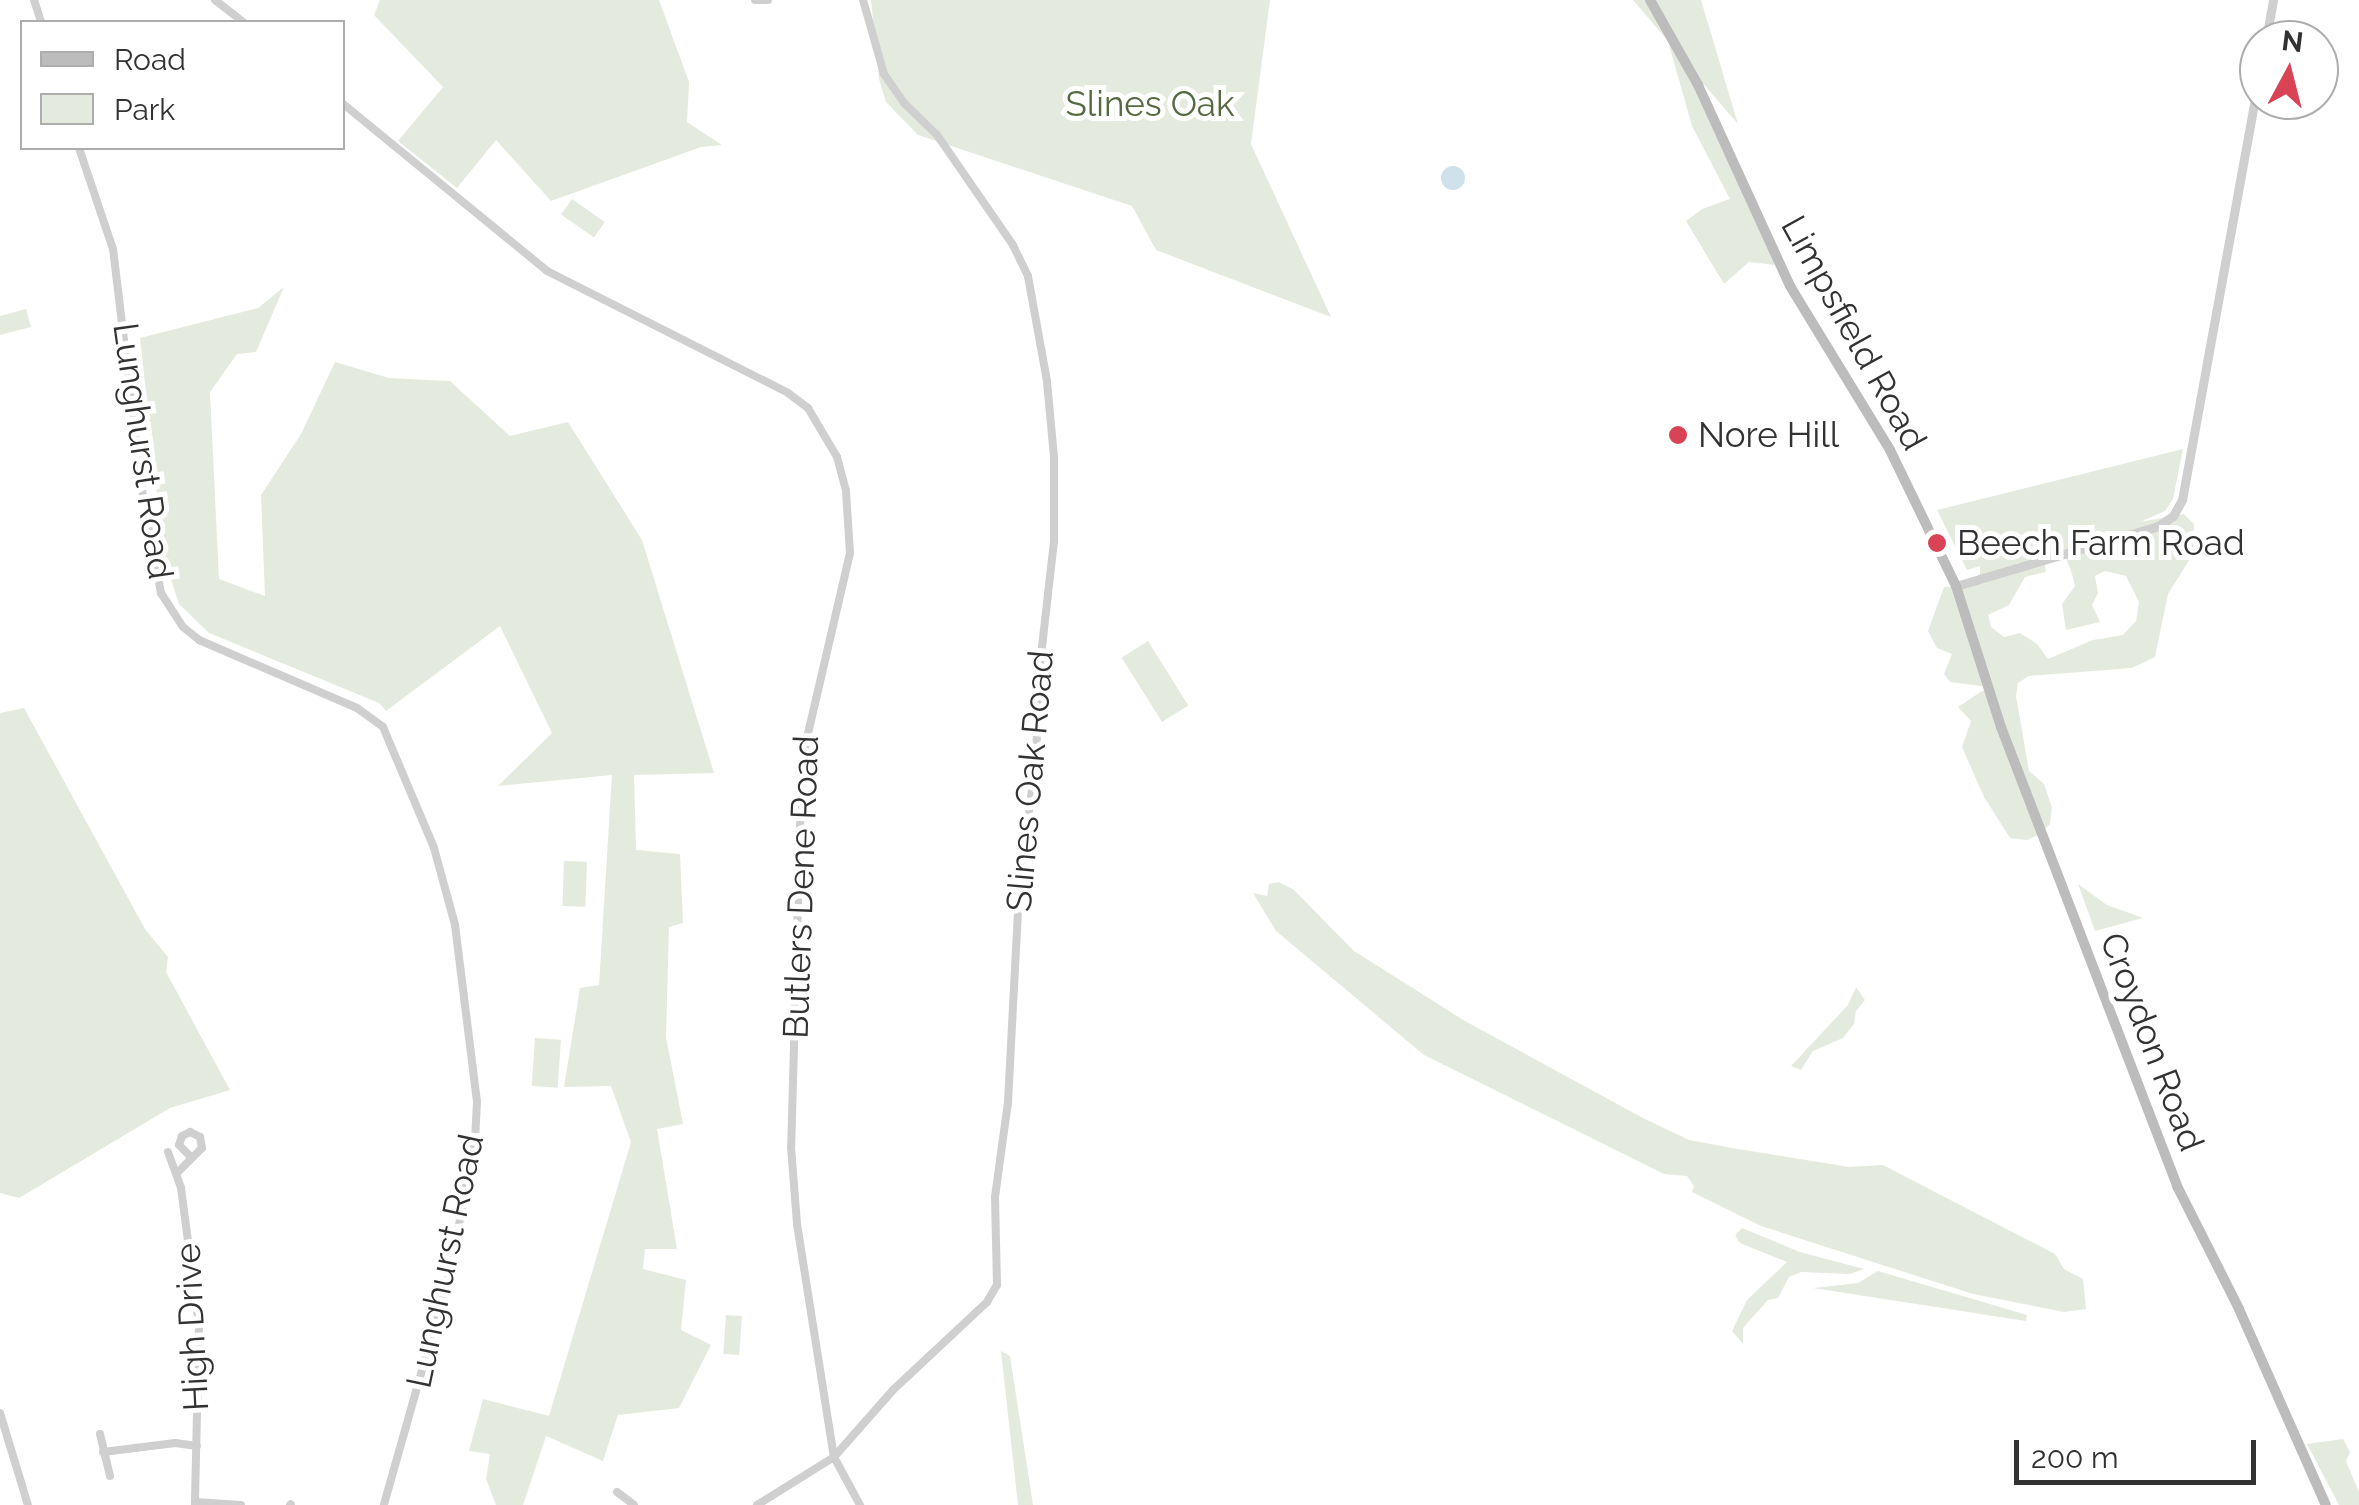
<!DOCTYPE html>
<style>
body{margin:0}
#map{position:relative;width:2359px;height:1505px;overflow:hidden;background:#fff;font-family:Raleway,sans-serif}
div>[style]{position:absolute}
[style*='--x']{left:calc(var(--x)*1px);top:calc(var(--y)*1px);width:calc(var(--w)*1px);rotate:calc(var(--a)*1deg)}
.green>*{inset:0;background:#e5eade;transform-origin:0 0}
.water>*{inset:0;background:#cfe1eb}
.round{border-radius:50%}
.minor>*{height:8px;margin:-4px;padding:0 4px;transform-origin:4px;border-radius:4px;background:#cfcfcf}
.tertiary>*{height:9px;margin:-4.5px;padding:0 4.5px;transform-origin:4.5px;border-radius:4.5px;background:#cfcfcf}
.secondary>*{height:10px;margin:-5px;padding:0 5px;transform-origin:5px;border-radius:5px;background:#bcbcbc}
.dots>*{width:28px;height:28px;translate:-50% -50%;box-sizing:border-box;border:5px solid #fff;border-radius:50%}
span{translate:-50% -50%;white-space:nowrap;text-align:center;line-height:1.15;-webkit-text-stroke:10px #fff;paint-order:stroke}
.park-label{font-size:35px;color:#566a42}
.street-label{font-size:35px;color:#323232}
.poi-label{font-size:35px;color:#323232}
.left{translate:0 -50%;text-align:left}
.legend{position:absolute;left:20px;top:20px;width:325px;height:130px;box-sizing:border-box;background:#fff;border:2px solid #adadad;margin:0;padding:12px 18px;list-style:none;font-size:30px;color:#323232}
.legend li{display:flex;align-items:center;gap:20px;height:50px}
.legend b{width:50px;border:2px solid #adadad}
.north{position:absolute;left:2239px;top:20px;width:100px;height:100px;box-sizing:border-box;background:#fff;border:2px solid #adadad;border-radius:50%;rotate:7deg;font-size:28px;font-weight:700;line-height:40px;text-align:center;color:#323232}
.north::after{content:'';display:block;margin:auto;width:35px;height:45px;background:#d84455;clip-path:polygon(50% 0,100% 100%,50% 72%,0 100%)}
.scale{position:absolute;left:2014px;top:1440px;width:242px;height:45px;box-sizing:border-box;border:5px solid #323232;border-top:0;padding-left:12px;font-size:30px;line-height:35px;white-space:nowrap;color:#323232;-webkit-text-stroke:8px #fff;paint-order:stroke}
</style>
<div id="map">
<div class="green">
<i style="clip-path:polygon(380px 0,659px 0,689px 82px,687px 122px,722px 145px,701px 147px,551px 201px,496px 140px,457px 188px,398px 141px,443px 87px,374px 15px)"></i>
<i style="clip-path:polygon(871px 0,1270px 0,1251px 144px,1331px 317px,1156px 250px,1132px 206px,918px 135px,886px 102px,879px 79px)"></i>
<i style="clip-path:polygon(1633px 0,1701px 0,1738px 124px,1679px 56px,1776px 265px,1749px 262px,1724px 284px,1686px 221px,1702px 209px,1730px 199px,1692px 126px,1668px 41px)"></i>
<i style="left:572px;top:199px;width:40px;height:19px;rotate:35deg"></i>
<i style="clip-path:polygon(284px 287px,256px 352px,237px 354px,210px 392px,219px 579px,265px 596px,261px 495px,301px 434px,335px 362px,389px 378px,450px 381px,510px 436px,568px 422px,642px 540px,714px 773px,634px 775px,636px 850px,680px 854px,683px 923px,669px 927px,666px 1037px,683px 1124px,657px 1129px,677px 1249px,645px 1249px,643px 1269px,686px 1280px,681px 1330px,711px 1345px,679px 1408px,618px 1415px,603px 1461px,546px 1436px,523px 1505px,496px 1505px,486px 1479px,490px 1454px,469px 1451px,483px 1399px,549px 1416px,631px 1142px,611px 1086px,564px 1087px,580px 988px,599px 985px,612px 775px,498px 786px,552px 733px,500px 626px,386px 711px,379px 703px,209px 633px,179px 604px,164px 557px,140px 338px,258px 308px)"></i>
<i style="clip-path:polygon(26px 309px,31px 327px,0 335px,0 316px)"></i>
<i style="clip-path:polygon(evenodd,2183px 449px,2173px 499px,2165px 511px,2140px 522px,2184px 514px,2194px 524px,2193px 554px,2168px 594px,2155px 657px,2132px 668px,2029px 676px,2018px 683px,2016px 696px,2029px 771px,2044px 784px,2052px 807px,2050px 824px,2038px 835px,2027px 840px,2010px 838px,1984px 797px,1962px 747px,1971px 721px,1958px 707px,1988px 687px,1950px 682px,1944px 674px,1952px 654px,1937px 648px,1928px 631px,1944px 587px,1964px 586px,1980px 574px,1980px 566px,1967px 570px,1937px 510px,2183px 449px,2045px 542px,2048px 555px,2056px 561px,2066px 558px,2072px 574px,2075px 586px,2062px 604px,2066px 630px,2100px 622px,2092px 605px,2098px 593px,2095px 576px,2105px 571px,2126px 576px,2139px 602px,2136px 621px,2123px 635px,2093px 640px,2048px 659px,2037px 644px,2020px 633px,2004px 637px,1991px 627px,1988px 615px,2009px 605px,2025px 577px,2046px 572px,2043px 557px,2028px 549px,2045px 542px)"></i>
<i style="left:1148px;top:641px;width:76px;height:31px;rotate:58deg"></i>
<i style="clip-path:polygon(24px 708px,145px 929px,168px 957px,166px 972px,230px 1090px,170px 1108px,19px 1198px,0 1193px,0 713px)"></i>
<i style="left:564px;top:861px;width:23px;height:45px;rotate:2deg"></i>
<i style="clip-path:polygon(1279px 882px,1294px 890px,1354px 951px,1465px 1021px,1643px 1118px,1689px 1140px,1732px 1148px,1849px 1167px,1883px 1165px,2055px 1254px,2064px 1269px,2083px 1279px,2086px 1309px,2064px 1312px,1973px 1294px,1761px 1226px,1692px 1192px,1694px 1186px,1687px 1176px,1664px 1174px,1424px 1055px,1276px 931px,1253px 893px,1267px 896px,1269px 884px)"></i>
<i style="clip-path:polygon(2078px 884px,2107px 905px,2143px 918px,2095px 931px)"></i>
<i style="clip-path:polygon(1856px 987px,1865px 1000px,1856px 1011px,1854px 1024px,1843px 1038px,1813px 1051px,1801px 1070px,1791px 1066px,1848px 1005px)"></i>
<i style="left:535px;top:1038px;width:26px;height:48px;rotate:4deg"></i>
<i style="clip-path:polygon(1742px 1228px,1800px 1252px,1864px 1269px,1850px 1274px,1801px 1272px,1789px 1277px,1778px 1298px,1768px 1300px,1743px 1328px,1743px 1344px,1732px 1331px,1747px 1300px,1787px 1262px,1740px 1243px,1735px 1235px)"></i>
<i style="clip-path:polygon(1878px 1271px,2027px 1315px,2026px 1321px,1813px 1288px,1858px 1283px)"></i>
<i style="left:726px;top:1315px;width:16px;height:39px;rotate:4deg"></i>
<i style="clip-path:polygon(1001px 1351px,1010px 1356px,1033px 1505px,1018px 1505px)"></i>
<i style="clip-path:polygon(2343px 1439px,2350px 1452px,2346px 1461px,2359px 1492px,2359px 1505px,2339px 1505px,2307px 1444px)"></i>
</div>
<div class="water">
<i class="round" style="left:1441px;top:166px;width:24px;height:24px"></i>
</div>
<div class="minor">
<i style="--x:34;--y:0;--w:23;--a:72"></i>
<i style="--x:215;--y:0;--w:36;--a:38"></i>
<i style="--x:755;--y:0;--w:13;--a:0"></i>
<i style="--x:342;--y:103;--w:265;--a:39.3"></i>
<i style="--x:547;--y:271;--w:270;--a:26.8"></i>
<i style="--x:788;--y:393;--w:25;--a:37"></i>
<i style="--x:808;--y:408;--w:57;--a:59.4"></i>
<i style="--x:837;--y:457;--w:35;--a:75"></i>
<i style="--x:846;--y:491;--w:62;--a:86.3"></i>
<i style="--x:850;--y:553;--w:212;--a:103.1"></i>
<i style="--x:802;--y:759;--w:388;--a:91.6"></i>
<i style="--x:791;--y:1147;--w:77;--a:85.5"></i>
<i style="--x:797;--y:1224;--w:236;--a:81"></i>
<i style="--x:834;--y:1457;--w:55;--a:61.6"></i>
<i style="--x:79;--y:148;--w:107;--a:71.4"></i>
<i style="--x:113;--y:249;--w:251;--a:83.1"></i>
<i style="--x:143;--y:498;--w:97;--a:79.3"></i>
<i style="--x:161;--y:593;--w:40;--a:57.1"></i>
<i style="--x:183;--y:627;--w:21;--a:39"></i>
<i style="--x:199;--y:640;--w:172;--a:23.3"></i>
<i style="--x:357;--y:708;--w:32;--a:36"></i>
<i style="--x:383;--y:727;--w:131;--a:67.1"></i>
<i style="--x:434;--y:848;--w:80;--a:74.7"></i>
<i style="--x:455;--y:925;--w:178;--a:82.9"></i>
<i style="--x:477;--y:1102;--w:34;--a:93"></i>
<i style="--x:475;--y:1136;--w:130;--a:100.2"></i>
<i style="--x:452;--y:1264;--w:250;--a:105.8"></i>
<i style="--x:168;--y:1152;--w:38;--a:70"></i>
<i style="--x:181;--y:1188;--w:137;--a:82.5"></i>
<i style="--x:199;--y:1324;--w:181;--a:91.3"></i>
<i style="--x:177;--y:1173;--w:35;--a:-45"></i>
<i style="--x:202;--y:1148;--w:11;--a:-100"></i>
<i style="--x:200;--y:1137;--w:11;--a:-153"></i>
<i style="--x:190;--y:1132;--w:9;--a:153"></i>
<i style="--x:182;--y:1136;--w:9;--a:108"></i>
<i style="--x:179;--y:1145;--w:16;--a:45"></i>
<i style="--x:0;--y:1413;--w:96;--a:73.1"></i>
<i style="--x:100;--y:1434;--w:43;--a:76.6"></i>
<i style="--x:103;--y:1452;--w:73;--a:-7.1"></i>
<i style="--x:175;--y:1443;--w:22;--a:8"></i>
<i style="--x:617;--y:1492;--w:21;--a:37"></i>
<i style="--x:195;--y:1502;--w:46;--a:3.7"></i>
<i style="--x:290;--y:1505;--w:1;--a:-45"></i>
<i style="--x:757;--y:1505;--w:91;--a:-31.9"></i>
<i style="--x:834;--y:1457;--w:89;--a:-48.6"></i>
<i style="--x:893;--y:1390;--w:129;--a:-43.1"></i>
<i style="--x:987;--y:1302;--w:20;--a:-60"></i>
<i style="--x:997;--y:1285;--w:88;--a:-91.3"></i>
<i style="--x:995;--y:1197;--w:96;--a:-82.2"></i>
<i style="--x:1008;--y:1102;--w:228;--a:-87"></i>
<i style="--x:1020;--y:874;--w:114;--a:-81.9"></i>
<i style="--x:1036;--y:761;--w:88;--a:-88"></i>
<i style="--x:1039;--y:673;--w:133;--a:-83.5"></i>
<i style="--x:1054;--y:541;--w:84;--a:-90"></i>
<i style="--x:1054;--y:457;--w:76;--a:-95.3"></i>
<i style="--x:1047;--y:381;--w:107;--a:-100.3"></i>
<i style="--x:1028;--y:276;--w:34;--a:-116"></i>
<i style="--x:1013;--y:245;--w:134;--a:-124.6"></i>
<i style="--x:937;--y:135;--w:45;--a:-135.9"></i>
<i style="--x:905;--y:104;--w:37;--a:-125"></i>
<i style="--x:884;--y:74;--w:77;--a:-105.8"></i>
</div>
<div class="tertiary">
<i style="--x:2266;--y:40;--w:41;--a:-80.1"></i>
<i style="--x:1956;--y:586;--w:211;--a:-16.5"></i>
<i style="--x:2158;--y:526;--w:18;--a:-34"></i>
<i style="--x:2173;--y:516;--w:18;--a:-61"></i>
<i style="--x:2182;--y:500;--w:431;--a:-79.7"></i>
</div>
<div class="secondary">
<i style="--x:1650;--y:0;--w:98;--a:60.5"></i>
<i style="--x:1698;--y:85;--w:221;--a:65.4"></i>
<i style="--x:1790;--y:286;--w:192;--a:58.6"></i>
<i style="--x:1890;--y:450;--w:151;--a:64.1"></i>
<i style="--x:1956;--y:586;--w:148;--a:72.3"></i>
<i style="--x:2001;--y:727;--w:492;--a:69"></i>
<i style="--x:2177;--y:1186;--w:138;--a:63.2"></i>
<i style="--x:2239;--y:1309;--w:214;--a:66.1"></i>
</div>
<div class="dots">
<i style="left:1678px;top:435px;background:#d84455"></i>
<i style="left:1937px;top:543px;background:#d84455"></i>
</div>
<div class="park-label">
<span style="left:1150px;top:104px">Slines Oak</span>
</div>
<div class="street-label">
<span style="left:1854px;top:333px;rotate:61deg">Limpsfield Road</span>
<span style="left:143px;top:451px;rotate:82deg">Lunghurst Road</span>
<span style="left:1030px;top:781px;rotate:-85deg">Slines Oak Road</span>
<span style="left:801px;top:887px;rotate:-88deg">Butlers Dene Road</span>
<span style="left:2152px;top:1042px;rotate:69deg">Croydon Road</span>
<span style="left:445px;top:1261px;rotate:-78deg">Lunghurst Road</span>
<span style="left:192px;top:1327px;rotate:-93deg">High Drive</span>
</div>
<div class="poi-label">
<span class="left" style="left:1698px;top:435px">Nore Hill</span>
<span class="left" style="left:1957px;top:543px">Beech Farm Road</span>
</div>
<ul class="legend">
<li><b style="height:12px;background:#bcbcbc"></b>Road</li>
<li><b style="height:28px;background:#e5eade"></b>Park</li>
</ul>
<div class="north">N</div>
<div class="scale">200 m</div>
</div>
